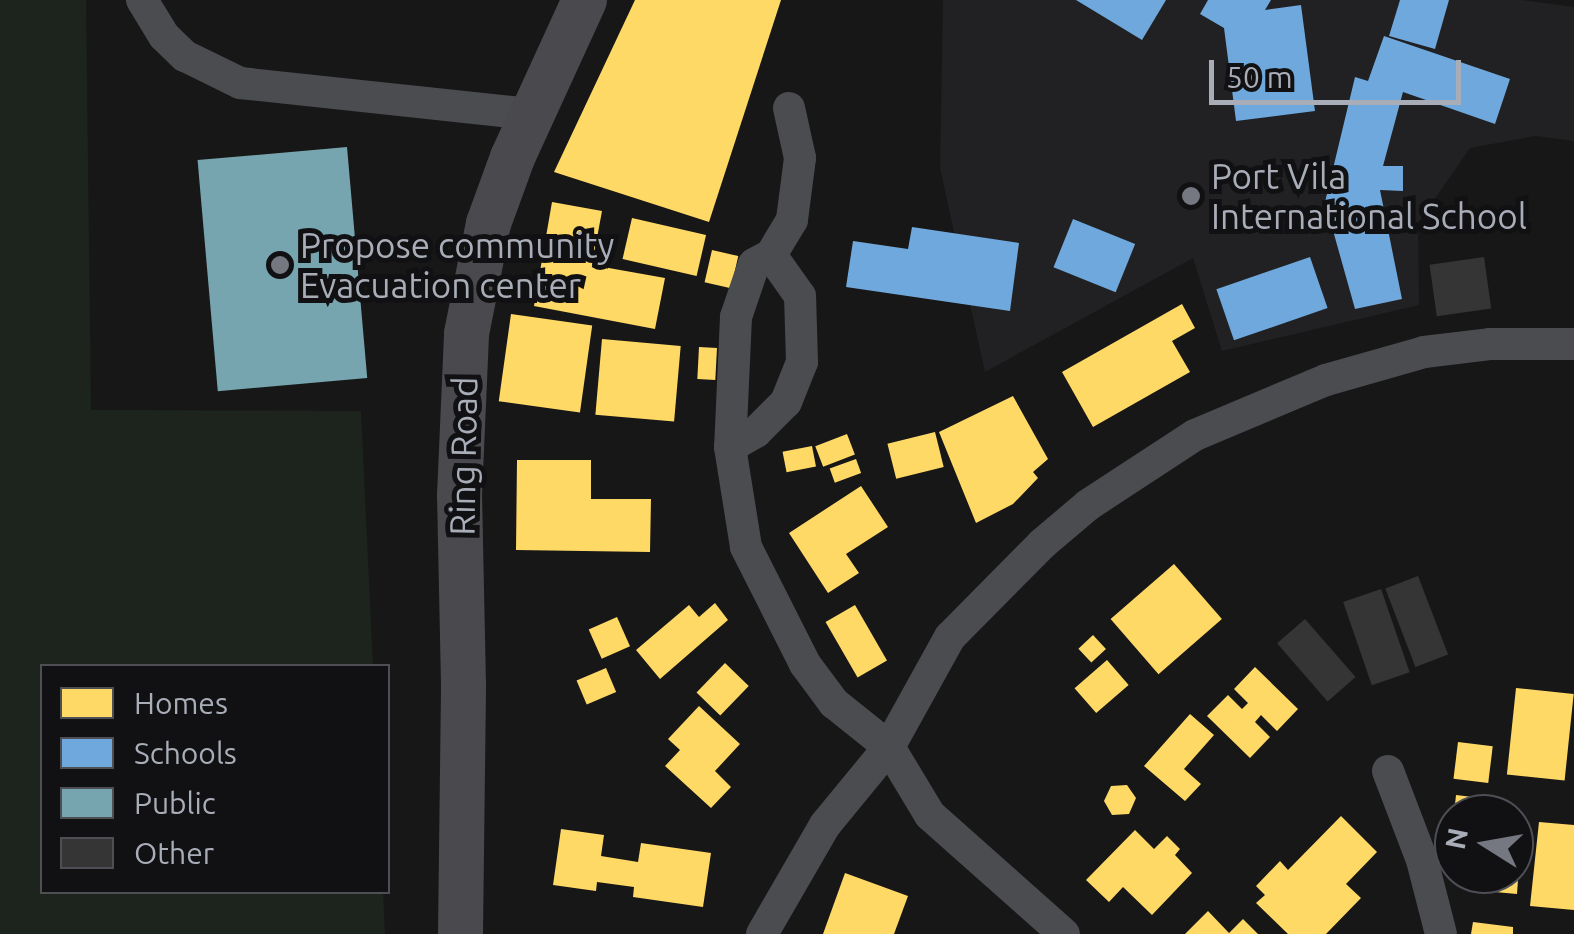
<!DOCTYPE html>
<style>
body{margin:0}
#map{position:relative;width:1574px;height:934px;overflow:hidden;background:#171717;font-family:Ubuntu,sans-serif}
div>[style]{position:absolute}
[style*='--x']{left:calc(var(--x)*1px);top:calc(var(--y)*1px);width:calc(var(--w)*1px);rotate:calc(var(--a)*1deg)}
.built>*{inset:0;background:#212123}
.green>*{inset:0;background:#1d241e}
.homes>*{inset:0;background:#ffd966;transform-origin:0 0}
.schools>*{inset:0;background:#6fa8dc;transform-origin:0 0}
.public>*{inset:0;background:#76a5af;transform-origin:0 0}
.building>*{inset:0;background:#353536;transform-origin:0 0}
.street>*{height:32px;margin:-16px;padding:0 16px;transform-origin:16px;border-radius:16px;background:#4b4c50}
.secondary>*{height:45px;margin:-22.5px;padding:0 22.5px;transform-origin:22.5px;border-radius:22.5px;background:#4a4a4e}
.dots>*{width:28px;height:28px;translate:-50% -50%;box-sizing:border-box;border:5px solid #111113;border-radius:50%}
span{translate:-50% -50%;white-space:nowrap;text-align:center;line-height:1.15;-webkit-text-stroke:10px #111113;paint-order:stroke}
.poi-label{font-size:35px;color:#a8adb8}
.left{translate:0 -50%;text-align:left}
.street-label{font-size:35px;color:#a8adb8}
.legend{position:absolute;left:40px;top:664px;width:350px;height:230px;box-sizing:border-box;background:#111113;border:2px solid #4d4f55;margin:0;padding:12px 18px;list-style:none;font-size:30px;color:#a8adb8}
.legend li{display:flex;align-items:center;gap:20px;height:50px}
.legend b{width:50px;border:2px solid #4d4f55}
.north{position:absolute;left:1434px;top:794px;width:100px;height:100px;box-sizing:border-box;background:#111113;border:2px solid #4d4f55;border-radius:50%;rotate:281deg;font-size:28px;font-weight:700;line-height:40px;text-align:center;color:#a8adb8}
.north::after{content:'';display:block;margin:auto;width:35px;height:45px;background:#757880;clip-path:polygon(50% 0,100% 100%,50% 72%,0 100%)}
.scale{position:absolute;left:1209px;top:60px;width:252px;height:45px;box-sizing:border-box;border:5px solid #a8adb8;border-top:0;padding-left:12px;font-size:30px;line-height:35px;white-space:nowrap;color:#a8adb8;-webkit-text-stroke:8px #111113;paint-order:stroke}
</style>
<div id="map">
<div class="built">
<i style="clip-path:polygon(943px 0,1522px 0,1574px 7px,1574px 141px,1535px 136px,1470px 148px,1418px 223px,1419px 305px,1222px 351px,1193px 258px,985px 372px,940px 168px)"></i>
</div>
<div class="green">
<i style="clip-path:polygon(0 0,86px 0,91px 410px,361px 411px,373px 666px,42px 666px,42px 892px,383px 892px,385px 934px,0 934px)"></i>
</div>
<div class="homes">
<i style="clip-path:polygon(635px 0,781px 0,709px 222px,554px 172px)"></i>
<i style="clip-path:polygon(552px 202px,602px 211px,592px 265px,665px 278px,655px 329px,534px 306px)"></i>
<i style="left:632px;top:218px;width:76px;height:42px;rotate:13deg"></i>
<i style="left:712px;top:250px;width:27px;height:33px;rotate:13deg"></i>
<i style="clip-path:polygon(1182px 304px,1195px 328px,1172px 341px,1190px 372px,1093px 427px,1062px 372px)"></i>
<i style="left:511px;top:314px;width:82px;height:88px;rotate:8deg"></i>
<i style="left:602px;top:339px;width:79px;height:76px;rotate:5deg"></i>
<i style="left:699px;top:347px;width:18px;height:32px;rotate:3deg"></i>
<i style="clip-path:polygon(1013px 396px,1048px 459px,1033px 472px,1038px 478px,1013px 504px,976px 523px,939px 432px)"></i>
<i style="left:935px;top:432px;width:36px;height:49px;rotate:76deg"></i>
<i style="left:847px;top:434px;width:22px;height:34px;rotate:69deg"></i>
<i style="left:812px;top:446px;width:21px;height:30px;rotate:79deg"></i>
<i style="left:856px;top:459px;width:15px;height:28px;rotate:70deg"></i>
<i style="clip-path:polygon(517px 460px,591px 460px,591px 499px,651px 499px,650px 552px,516px 550px)"></i>
<i style="clip-path:polygon(861px 486px,888px 527px,846px 554px,859px 573px,828px 593px,789px 533px)"></i>
<i style="left:1174px;top:564px;width:73px;height:84px;rotate:49deg"></i>
<i style="clip-path:polygon(715px 603px,728px 620px,660px 679px,636px 650px,689px 605px,699px 617px)"></i>
<i style="left:855px;top:605px;width:64px;height:34px;rotate:60deg"></i>
<i style="left:617px;top:617px;width:32px;height:31px;rotate:66deg"></i>
<i style="left:1093px;top:635px;width:19px;height:20px;rotate:47deg"></i>
<i style="left:1107px;top:660px;width:33px;height:43px;rotate:49deg"></i>
<i style="left:725px;top:663px;width:33px;height:41px;rotate:44deg"></i>
<i style="clip-path:polygon(1255px 667px,1298px 709px,1277px 731px,1261px 715px,1255px 722px,1270px 737px,1250px 758px,1207px 716px,1228px 695px,1242px 709px,1248px 703px,1234px 689px)"></i>
<i style="left:606px;top:668px;width:26px;height:32px;rotate:67deg"></i>
<i style="left:1516px;top:688px;width:58px;height:87px;rotate:6deg"></i>
<i style="clip-path:polygon(699px 706px,740px 744px,715px 771px,731px 787px,711px 808px,665px 766px,680px 750px,668px 739px)"></i>
<i style="clip-path:polygon(1190px 714px,1214px 735px,1184px 769px,1201px 784px,1185px 801px,1144px 766px)"></i>
<i style="left:1458px;top:742px;width:35px;height:37px;rotate:7deg"></i>
<i style="clip-path:polygon(1127px 785px,1136px 798px,1129px 814px,1112px 815px,1104px 801px,1111px 786px)"></i>
<i style="clip-path:polygon(1456px 795px,1489px 799px,1488px 814px,1454px 814px)"></i>
<i style="clip-path:polygon(1341px 816px,1377px 852px,1346px 884px,1361px 898px,1326px 934px,1288px 934px,1256px 903px,1265px 895px,1256px 886px,1280px 861px,1288px 870px)"></i>
<i style="clip-path:polygon(1539px 822px,1574px 825px,1574px 910px,1530px 906px)"></i>
<i style="clip-path:polygon(561px 829px,604px 835px,601px 856px,638px 862px,641px 843px,711px 853px,703px 907px,633px 897px,634px 887px,597px 882px,596px 891px,553px 885px)"></i>
<i style="clip-path:polygon(1135px 830px,1154px 849px,1167px 836px,1180px 849px,1175px 855px,1192px 873px,1152px 915px,1123px 887px,1109px 902px,1086px 880px)"></i>
<i style="clip-path:polygon(1514px 866px,1519px 866px,1517px 894px,1473px 890px,1475px 874px,1514px 874px)"></i>
<i style="clip-path:polygon(845px 873px,908px 896px,894px 934px,823px 934px)"></i>
<i style="clip-path:polygon(1208px 911px,1229px 933px,1243px 919px,1258px 934px,1185px 934px)"></i>
<i style="clip-path:polygon(1473px 922px,1513px 927px,1513px 934px,1471px 934px)"></i>
</div>
<div class="schools">
<i style="clip-path:polygon(1076px 0,1166px 0,1142px 40px)"></i>
<i style="clip-path:polygon(1208px 0,1271px 0,1265px 10px,1301px 5px,1315px 111px,1236px 121px,1224px 28px,1200px 14px)"></i>
<i style="clip-path:polygon(1400px 0,1449px 0,1435px 49px,1389px 36px)"></i>
<i style="clip-path:polygon(1384px 36px,1510px 79px,1495px 124px,1403px 92px,1383px 166px,1403px 166px,1403px 191px,1380px 190px,1402px 299px,1355px 309px,1325px 202px,1355px 77px,1368px 81px)"></i>
<i style="left:1073px;top:219px;width:67px;height:52px;rotate:22deg"></i>
<i style="clip-path:polygon(912px 227px,1019px 243px,1010px 311px,846px 287px,853px 241px,908px 249px)"></i>
<i style="left:1310px;top:257px;width:54px;height:99px;rotate:71deg"></i>
</div>
<div class="public">
<i style="left:347px;top:147px;width:232px;height:150px;rotate:85deg"></i>
</div>
<div class="building">
<i style="left:1484px;top:257px;width:52px;height:55px;rotate:82deg"></i>
<i style="left:1418px;top:576px;width:84px;height:35px;rotate:69deg"></i>
<i style="left:1381px;top:589px;width:88px;height:40px;rotate:71deg"></i>
<i style="left:1305px;top:619px;width:77px;height:37px;rotate:49deg"></i>
</div>
<div class="street">
<i style="--x:142;--y:0;--w:42;--a:58.6"></i>
<i style="--x:164;--y:36;--w:29;--a:44"></i>
<i style="--x:185;--y:56;--w:61;--a:26.1"></i>
<i style="--x:240;--y:83;--w:294;--a:6.1"></i>
<i style="--x:789;--y:108;--w:51;--a:77.6"></i>
<i style="--x:800;--y:158;--w:63;--a:97.4"></i>
<i style="--x:792;--y:220;--w:41;--a:121"></i>
<i style="--x:771;--y:255;--w:19;--a:152"></i>
<i style="--x:754;--y:264;--w:56;--a:108.8"></i>
<i style="--x:736;--y:317;--w:130;--a:92.6"></i>
<i style="--x:730;--y:447;--w:101;--a:80.9"></i>
<i style="--x:746;--y:547;--w:131;--a:63.2"></i>
<i style="--x:805;--y:664;--w:49;--a:53.4"></i>
<i style="--x:834;--y:703;--w:70;--a:38.7"></i>
<i style="--x:889;--y:747;--w:79;--a:58.9"></i>
<i style="--x:930;--y:815;--w:179;--a:41.6"></i>
<i style="--x:730;--y:447;--w:30;--a:-30"></i>
<i style="--x:756;--y:432;--w:42;--a:-45"></i>
<i style="--x:786;--y:402;--w:43;--a:-68.2"></i>
<i style="--x:802;--y:362;--w:66;--a:-91.7"></i>
<i style="--x:800;--y:296;--w:50;--a:-125.3"></i>
<i style="--x:1388;--y:771;--w:95;--a:69.1"></i>
<i style="--x:1422;--y:860;--w:76;--a:75.6"></i>
<i style="--x:762;--y:934;--w:126;--a:-60"></i>
<i style="--x:825;--y:825;--w:101;--a:-50.6"></i>
<i style="--x:889;--y:747;--w:126;--a:-61"></i>
<i style="--x:950;--y:637;--w:131;--a:-45.3"></i>
<i style="--x:1042;--y:544;--w:60;--a:-40.3"></i>
<i style="--x:1088;--y:505;--w:128;--a:-33.2"></i>
<i style="--x:1195;--y:435;--w:142;--a:-22.8"></i>
<i style="--x:1326;--y:380;--w:102;--a:-15.9"></i>
<i style="--x:1424;--y:352;--w:66;--a:-6.9"></i>
<i style="--x:1490;--y:344;--w:84;--a:0"></i>
</div>
<div class="secondary">
<i style="--x:460;--y:934;--w:250;--a:-89.3"></i>
<i style="--x:463;--y:684;--w:189;--a:-91.2"></i>
<i style="--x:459;--y:495;--w:162;--a:-87.5"></i>
<i style="--x:466;--y:333;--w:112;--a:-78.7"></i>
<i style="--x:488;--y:223;--w:70;--a:-70"></i>
<i style="--x:512;--y:157;--w:173;--a:-65.4"></i>
</div>
<div class="dots">
<i style="left:1191px;top:196px;background:#757880"></i>
<i style="left:280px;top:265px;background:#757880"></i>
</div>
<div class="poi-label">
<span class="left" style="left:1211px;top:196px">Port Vila<br>International School</span>
<span class="left" style="left:300px;top:265px">Propose community<br>Evacuation center</span>
</div>
<div class="street-label">
<span style="left:463px;top:456px;rotate:-89deg">Ring Road</span>
</div>
<ul class="legend">
<li><b style="height:28px;background:#ffd966"></b>Homes</li>
<li><b style="height:28px;background:#6fa8dc"></b>Schools</li>
<li><b style="height:28px;background:#76a5af"></b>Public</li>
<li><b style="height:28px;background:#353536"></b>Other</li>
</ul>
<div class="north">N</div>
<div class="scale">50 m</div>
</div>
